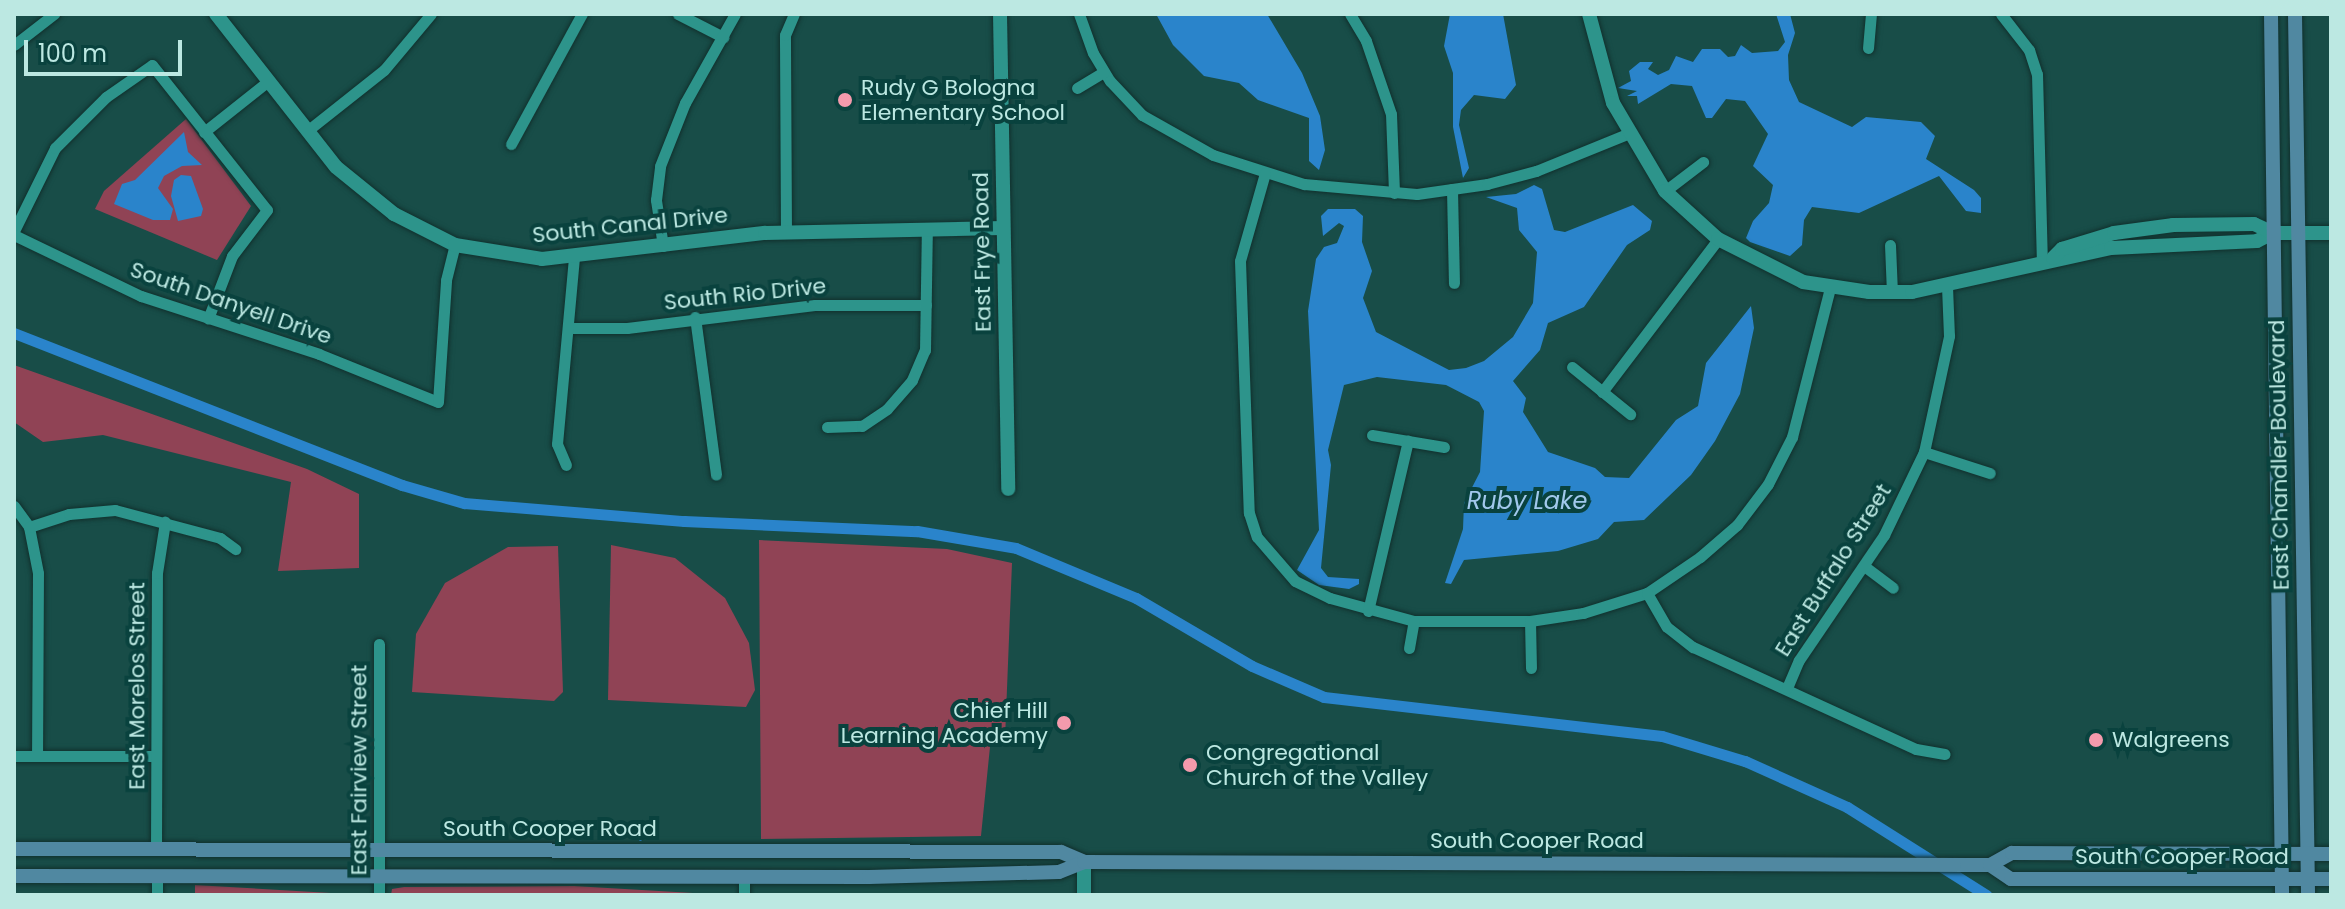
<!DOCTYPE html>
<style>
body{margin:0}
#map{position:relative;width:2345px;height:909px;overflow:hidden;background:#184d48;font-family:Poppins,sans-serif}
div>[style]{position:absolute}
[style*='--x']{left:calc(var(--x)*1px);top:calc(var(--y)*1px);width:calc(var(--w)*1px);rotate:calc(var(--a)*1deg)}
.green>*{inset:0;background:#904355}
.water>*{inset:0;background:#2a84cb}
.stream>*{height:3px;margin:-1.5px;padding:0 1.5px;transform-origin:1.5px;border-radius:1.5px;background:#2a84cb}
.canal>*{height:11px;margin:-5.5px;padding:0 5.5px;transform-origin:5.5px;border-radius:5.5px;background:#2a84cb}
.roads{filter:drop-shadow(0 0 2px #11302d) drop-shadow(0 0 2px #11302d)}
.minor>*{height:11px;margin:-5.5px;padding:0 5.5px;transform-origin:5.5px;border-radius:5.5px;background:#2d948b}
.tertiary>*{height:14px;margin:-7px;padding:0 7px;transform-origin:7px;border-radius:7px;background:#2d948b}
.secondary>*{height:14px;margin:-7px;padding:0 7px;transform-origin:7px;border-radius:7px;background:#5088a1}
.dots>*{width:22px;height:22px;translate:-50% -50%;box-sizing:border-box;border:4px solid #09423e;border-radius:50%}
span{translate:-50% -50%;white-space:nowrap;text-align:center;line-height:1.15;-webkit-text-stroke:8px #09423e;paint-order:stroke}
.poi-label{font-size:22px;color:#bce8e2}
.left{translate:0 -50%;text-align:left}
.right{translate:-100% -50%;text-align:right}
.street-label{font-size:22px;color:#bce8e2}
.water-label{font-size:24px;color:#a1c8ec;font-style:italic}
.frame{position:absolute;inset:0;border:16px solid #bce8e2;pointer-events:none}
.scale{position:absolute;left:24px;top:40px;width:158px;height:36px;box-sizing:border-box;border:4px solid #bce8e2;border-top:0;padding-left:10px;font-size:24px;line-height:28px;white-space:nowrap;color:#bce8e2;-webkit-text-stroke:6px #09423e;paint-order:stroke}
</style>
<div id="map">
<div class="green">
<i style="clip-path:polygon(186px 119px,251px 206px,217px 260px,95px 209px,104px 191px)"></i>
<i style="clip-path:polygon(14px 365px,307px 469px,359px 494px,359px 568px,278px 571px,291px 482px,103px 435px,43px 442px,14px 422px)"></i>
<i style="clip-path:polygon(759px 540px,947px 549px,1012px 563px,1005px 739px,991px 737px,981px 836px,761px 839px)"></i>
<i style="clip-path:polygon(611px 545px,675px 558px,725px 598px,749px 643px,755px 690px,746px 707px,608px 700px)"></i>
<i style="clip-path:polygon(558px 546px,563px 692px,554px 701px,412px 692px,416px 634px,445px 583px,508px 547px)"></i>
<i style="clip-path:polygon(195px 885px,365px 895px,195px 895px)"></i>
<i style="clip-path:polygon(574px 886px,727px 895px,391px 895px,392px 889px,404px 887px)"></i>
</div>
<div class="water">
<i style="clip-path:polygon(1156px 14px,1267px 14px,1302px 73px,1320px 116px,1325px 150px,1319px 170px,1309px 161px,1309px 118px,1258px 100px,1239px 83px,1204px 76px,1173px 45px)"></i>
<i style="clip-path:polygon(1450px 14px,1503px 14px,1516px 85px,1505px 99px,1474px 95px,1461px 110px,1459px 125px,1469px 168px,1463px 178px,1453px 127px,1453px 73px,1444px 46px)"></i>
<i style="clip-path:polygon(1776px 14px,1790px 14px,1795px 33px,1788px 55px,1789px 80px,1799px 102px,1852px 127px,1866px 117px,1921px 122px,1935px 136px,1926px 159px,1974px 190px,1981px 198px,1981px 213px,1966px 211px,1939px 176px,1859px 213px,1812px 207px,1804px 220px,1802px 245px,1790px 256px,1750px 242px,1746px 238px,1753px 221px,1769px 203px,1773px 185px,1753px 166px,1768px 134px,1745px 101px,1726px 99px,1712px 118px,1706px 118px,1692px 86px,1671px 84px,1638px 104px,1637px 96px,1627px 96px,1637px 91px,1618px 88px,1631px 81px,1629px 71px,1640px 62px,1653px 62px,1648px 69px,1658px 75px,1669px 70px,1676px 56px,1693px 62px,1702px 49px,1720px 49px,1728px 57px,1735px 56px,1741px 45px,1752px 53px,1778px 51px,1785px 42px)"></i>
<i style="clip-path:polygon(184px 132px,188px 152px,202px 165px,182px 166px,164px 176px,158px 188px,173px 209px,170px 220px,153px 220px,114px 204px,122px 184px,135px 180px)"></i>
<i style="clip-path:polygon(181px 175px,191px 176px,203px 209px,201px 216px,178px 221px,171px 196px,174px 180px)"></i>
<i style="clip-path:polygon(1534px 185px,1542px 189px,1554px 230px,1565px 232px,1633px 205px,1652px 221px,1650px 230px,1627px 245px,1584px 307px,1548px 323px,1540px 350px,1513px 381px,1526px 398px,1523px 412px,1548px 452px,1595px 468px,1605px 477px,1629px 478px,1676px 420px,1698px 406px,1706px 363px,1751px 306px,1754px 328px,1740px 394px,1715px 441px,1691px 475px,1644px 520px,1614px 522px,1598px 539px,1558px 551px,1464px 560px,1451px 584px,1445px 583px,1463px 529px,1464px 503px,1480px 472px,1484px 411px,1479px 402px,1446px 385px,1377px 377px,1344px 385px,1328px 450px,1331px 465px,1321px 568px,1328px 577px,1359px 579px,1359px 584px,1349px 589px,1319px 585px,1297px 570px,1319px 530px,1308px 311px,1316px 259px,1324px 247px,1337px 243px,1344px 226px,1339px 223px,1323px 236px,1321px 216px,1328px 209px,1355px 209px,1363px 216px,1362px 242px,1372px 271px,1363px 298px,1376px 332px,1449px 370px,1466px 368px,1484px 361px,1513px 337px,1533px 303px,1537px 252px,1519px 230px,1517px 208px,1486px 197px,1516px 194px)"></i>
</div>
<div class="stream">
<i style="--x:640;--y:839;--w:15;--a:-90"></i>
<i style="--x:663;--y:895;--w:1;--a:-90"></i>
</div>
<div class="canal">
<i style="--x:14;--y:333;--w:417;--a:21.4"></i>
<i style="--x:402;--y:485;--w:65;--a:16.2"></i>
<i style="--x:464;--y:503;--w:221;--a:4.7"></i>
<i style="--x:684;--y:521;--w:233;--a:2.5"></i>
<i style="--x:917;--y:531;--w:100;--a:9.7"></i>
<i style="--x:1016;--y:548;--w:130;--a:22.6"></i>
<i style="--x:1136;--y:598;--w:134;--a:30.4"></i>
<i style="--x:1252;--y:666;--w:78;--a:23.3"></i>
<i style="--x:1324;--y:697;--w:340;--a:6.6"></i>
<i style="--x:1662;--y:736;--w:87;--a:16.8"></i>
<i style="--x:1745;--y:761;--w:112;--a:24.3"></i>
<i style="--x:1847;--y:807;--w:165;--a:32.3"></i>
</div>
<div class="roads">
<div class="minor">
<i style="--x:678;--y:14;--w:51;--a:27.1"></i>
<i style="--x:1079;--y:14;--w:41;--a:70.3"></i>
<i style="--x:1093;--y:53;--w:33;--a:59"></i>
<i style="--x:1110;--y:81;--w:47;--a:46.7"></i>
<i style="--x:1142;--y:115;--w:81;--a:29.4"></i>
<i style="--x:1213;--y:155;--w:96;--a:17.7"></i>
<i style="--x:1304;--y:184;--w:113;--a:5.1"></i>
<i style="--x:1417;--y:194;--w:71;--a:-8.1"></i>
<i style="--x:1487;--y:184;--w:51;--a:-14.9"></i>
<i style="--x:1536;--y:171;--w:98;--a:-22.1"></i>
<i style="--x:1350;--y:14;--w:31;--a:59"></i>
<i style="--x:1366;--y:41;--w:77;--a:71.1"></i>
<i style="--x:1391;--y:114;--w:79;--a:87.8"></i>
<i style="--x:2001;--y:14;--w:46;--a:52.1"></i>
<i style="--x:2029;--y:50;--w:25;--a:72"></i>
<i style="--x:2037;--y:74;--w:187;--a:88.5"></i>
<i style="--x:14;--y:45;--w:51;--a:-37.8"></i>
<i style="--x:1868;--y:48;--w:34;--a:-85"></i>
<i style="--x:1077;--y:88;--w:31;--a:-31"></i>
<i style="--x:307;--y:131;--w:98;--a:-38.4"></i>
<i style="--x:384;--y:70;--w:73;--a:-50"></i>
<i style="--x:204;--y:132;--w:80;--a:-38.4"></i>
<i style="--x:511;--y:144;--w:148;--a:-61.4"></i>
<i style="--x:1265;--y:173;--w:91;--a:105.9"></i>
<i style="--x:1240;--y:261;--w:252;--a:88"></i>
<i style="--x:1249;--y:513;--w:25;--a:72"></i>
<i style="--x:1257;--y:537;--w:58;--a:49.2"></i>
<i style="--x:1295;--y:581;--w:39;--a:26"></i>
<i style="--x:1330;--y:598;--w:87;--a:15.3"></i>
<i style="--x:1414;--y:621;--w:116;--a:0"></i>
<i style="--x:1530;--y:621;--w:54;--a:-8.6"></i>
<i style="--x:1583;--y:613;--w:67;--a:-17.4"></i>
<i style="--x:1647;--y:593;--w:64;--a:-34.2"></i>
<i style="--x:1700;--y:557;--w:49;--a:-40.9"></i>
<i style="--x:1737;--y:525;--w:51;--a:-52.9"></i>
<i style="--x:1768;--y:484;--w:53;--a:-62.9"></i>
<i style="--x:1792;--y:437;--w:154;--a:-75.7"></i>
<i style="--x:1452;--y:189;--w:94;--a:88.8"></i>
<i style="--x:1665;--y:191;--w:48;--a:-37.3"></i>
<i style="--x:14;--y:231;--w:93;--a:-63.7"></i>
<i style="--x:55;--y:148;--w:72;--a:-45"></i>
<i style="--x:106;--y:97;--w:56;--a:-34.8"></i>
<i style="--x:152;--y:65;--w:185;--a:51.6"></i>
<i style="--x:267;--y:210;--w:58;--a:127.3"></i>
<i style="--x:232;--y:256;--w:67;--a:110.9"></i>
<i style="--x:786;--y:233;--w:198;--a:-90.3"></i>
<i style="--x:785;--y:35;--w:23;--a:-67"></i>
<i style="--x:14;--y:235;--w:141;--a:25.7"></i>
<i style="--x:141;--y:296;--w:187;--a:18"></i>
<i style="--x:319;--y:354;--w:128;--a:22"></i>
<i style="--x:438;--y:402;--w:122;--a:-86.2"></i>
<i style="--x:446;--y:280;--w:36;--a:-76"></i>
<i style="--x:1890;--y:245;--w:48;--a:87.6"></i>
<i style="--x:663;--y:246;--w:47;--a:-98.7"></i>
<i style="--x:656;--y:200;--w:34;--a:-83"></i>
<i style="--x:660;--y:166;--w:68;--a:-68.4"></i>
<i style="--x:685;--y:103;--w:102;--a:-60.7"></i>
<i style="--x:695;--y:317;--w:159;--a:82.4"></i>
<i style="--x:569;--y:328;--w:58;--a:0"></i>
<i style="--x:627;--y:328;--w:189;--a:-7"></i>
<i style="--x:815;--y:305;--w:111;--a:0"></i>
<i style="--x:1572;--y:367;--w:75;--a:39"></i>
<i style="--x:1602;--y:392;--w:192;--a:-52.8"></i>
<i style="--x:827;--y:427;--w:35;--a:-2"></i>
<i style="--x:862;--y:426;--w:30;--a:-34"></i>
<i style="--x:887;--y:409;--w:38;--a:-49"></i>
<i style="--x:912;--y:380;--w:33;--a:-67"></i>
<i style="--x:925;--y:350;--w:121;--a:-89.1"></i>
<i style="--x:1372;--y:435;--w:73;--a:9.5"></i>
<i style="--x:1924;--y:452;--w:69;--a:17.7"></i>
<i style="--x:566;--y:465;--w:23;--a:-113"></i>
<i style="--x:557;--y:444;--w:188;--a:-84.8"></i>
<i style="--x:14;--y:506;--w:26;--a:54"></i>
<i style="--x:29;--y:527;--w:47;--a:78.9"></i>
<i style="--x:38;--y:573;--w:183;--a:90.3"></i>
<i style="--x:29;--y:527;--w:42;--a:-18"></i>
<i style="--x:69;--y:514;--w:46;--a:-5"></i>
<i style="--x:115;--y:510;--w:109;--a:14.9"></i>
<i style="--x:220;--y:538;--w:19;--a:36"></i>
<i style="--x:1864;--y:566;--w:36;--a:37"></i>
<i style="--x:1647;--y:593;--w:39;--a:60"></i>
<i style="--x:1667;--y:627;--w:33;--a:38"></i>
<i style="--x:1693;--y:647;--w:245;--a:24.6"></i>
<i style="--x:1916;--y:749;--w:29;--a:10"></i>
<i style="--x:1368;--y:611;--w:175;--a:-76.8"></i>
<i style="--x:1530;--y:621;--w:47;--a:88.8"></i>
<i style="--x:379;--y:644;--w:251;--a:90"></i>
<i style="--x:1409;--y:648;--w:27;--a:-80"></i>
<i style="--x:1787;--y:688;--w:30;--a:-67"></i>
<i style="--x:1799;--y:660;--w:151;--a:-55.8"></i>
<i style="--x:1884;--y:535;--w:92;--a:-64.3"></i>
<i style="--x:1924;--y:452;--w:119;--a:-77.8"></i>
<i style="--x:1949;--y:336;--w:49;--a:-92.3"></i>
<i style="--x:14;--y:756;--w:142;--a:0"></i>
<i style="--x:156;--y:850;--w:277;--a:-89.8"></i>
<i style="--x:157;--y:573;--w:52;--a:-81.1"></i>
<i style="--x:157;--y:876;--w:19;--a:90"></i>
<i style="--x:744;--y:895;--w:18;--a:-90"></i>
</div>
<div class="tertiary">
<i style="--x:216;--y:14;--w:194;--a:51.9"></i>
<i style="--x:336;--y:167;--w:75;--a:39"></i>
<i style="--x:394;--y:214;--w:68;--a:26.9"></i>
<i style="--x:455;--y:245;--w:88;--a:9.1"></i>
<i style="--x:542;--y:259;--w:225;--a:-6.7"></i>
<i style="--x:765;--y:233;--w:238;--a:-1.2"></i>
<i style="--x:1000;--y:14;--w:475;--a:89"></i>
<i style="--x:1589;--y:14;--w:92;--a:74.9"></i>
<i style="--x:1613;--y:103;--w:102;--a:59.4"></i>
<i style="--x:1665;--y:191;--w:72;--a:42.2"></i>
<i style="--x:1718;--y:239;--w:95;--a:26.8"></i>
<i style="--x:1803;--y:282;--w:67;--a:8.6"></i>
<i style="--x:1869;--y:292;--w:43;--a:0"></i>
<i style="--x:1912;--y:292;--w:204;--a:-12.5"></i>
<i style="--x:2111;--y:248;--w:146;--a:-2.7"></i>
<i style="--x:2257;--y:241;--w:18;--a:-27"></i>
<i style="--x:2053;--y:258;--w:13;--a:-45"></i>
<i style="--x:2062;--y:249;--w:54;--a:-17.1"></i>
<i style="--x:2114;--y:233;--w:60;--a:-7.7"></i>
<i style="--x:2173;--y:225;--w:81;--a:-0.7"></i>
<i style="--x:2254;--y:224;--w:21;--a:25"></i>
<i style="--x:2273;--y:233;--w:58;--a:0"></i>
<i style="--x:1084;--y:895;--w:33;--a:-90"></i>
</div>
<div class="secondary">
<i style="--x:2271;--y:14;--w:881;--a:89.28"></i>
<i style="--x:2295;--y:14;--w:881;--a:89.15"></i>
<i style="--x:14;--y:849;--w:1047;--a:0.16"></i>
<i style="--x:1061;--y:852;--w:25;--a:23"></i>
<i style="--x:1990;--y:865;--w:25;--a:34"></i>
<i style="--x:2011;--y:879;--w:320;--a:0"></i>
<i style="--x:14;--y:876;--w:855;--a:0.07"></i>
<i style="--x:869;--y:877;--w:190;--a:-1.5"></i>
<i style="--x:1059;--y:872;--w:27;--a:-22"></i>
<i style="--x:1084;--y:862;--w:883;--a:0.19"></i>
<i style="--x:1967;--y:865;--w:23;--a:0"></i>
<i style="--x:1990;--y:865;--w:25;--a:-29"></i>
<i style="--x:2012;--y:853;--w:319;--a:0.2"></i>
</div>
</div>
<div class="dots">
<i style="left:845px;top:100px;background:#f39aac"></i>
<i style="left:1064px;top:723px;background:#f39aac"></i>
<i style="left:2096px;top:740px;background:#f39aac"></i>
<i style="left:1190px;top:765px;background:#f39aac"></i>
</div>
<div class="poi-label">
<span class="left" style="left:861px;top:100px">Rudy G Bologna<br>Elementary School</span>
<span class="right" style="left:1048px;top:723px">Chief Hill<br>Learning Academy</span>
<span class="left" style="left:2112px;top:740px">Walgreens</span>
<span class="left" style="left:1206px;top:765px">Congregational<br>Church of the Valley</span>
</div>
<div class="street-label">
<span style="left:630px;top:225px;rotate:-6deg">South Canal Drive</span>
<span style="left:982px;top:252px;rotate:-91deg">East Frye Road</span>
<span style="left:745px;top:294px;rotate:-6deg">South Rio Drive</span>
<span style="left:231px;top:303px;rotate:19deg">South Danyell Drive</span>
<span style="left:2279px;top:455px;rotate:-91deg">East Chandler Boulevard</span>
<span style="left:1833px;top:570px;rotate:-58deg">East Buffalo Street</span>
<span style="left:137px;top:686px;rotate:-90deg">East Morelos Street</span>
<span style="left:359px;top:770px;rotate:-90deg">East Fairview Street</span>
<span style="left:550px;top:829px">South Cooper Road</span>
<span style="left:1537px;top:841px">South Cooper Road</span>
<span style="left:2182px;top:857px">South Cooper Road</span>
</div>
<div class="water-label">
<span style="left:1527px;top:501px">Ruby Lake</span>
</div>
<div class="frame"></div>
<div class="scale">100 m</div>
</div>
